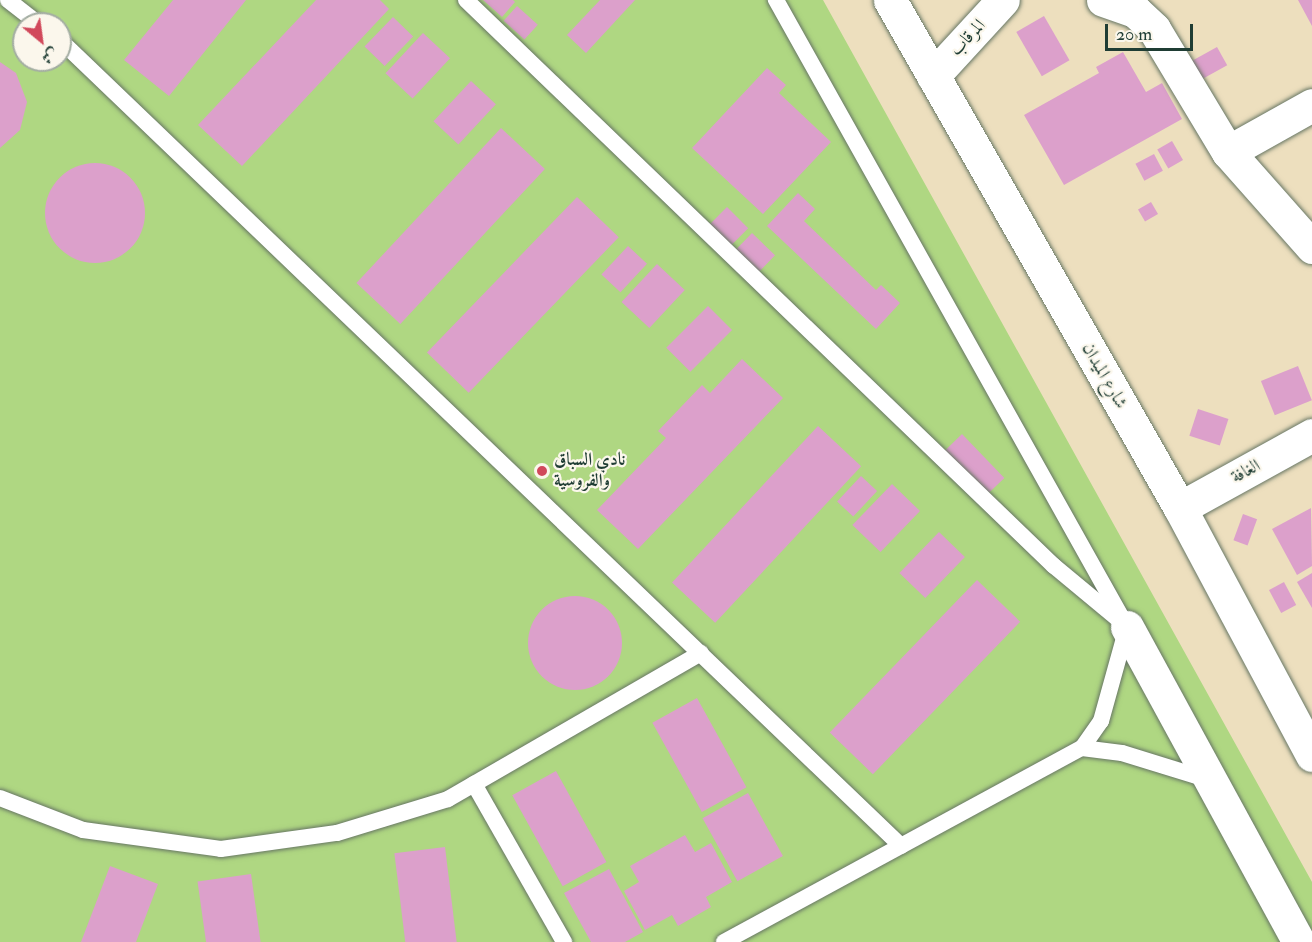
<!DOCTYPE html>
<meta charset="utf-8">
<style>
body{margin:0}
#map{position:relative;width:1312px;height:942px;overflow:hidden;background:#eddfbe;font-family:"IM FELL Double Pica",Amiri,serif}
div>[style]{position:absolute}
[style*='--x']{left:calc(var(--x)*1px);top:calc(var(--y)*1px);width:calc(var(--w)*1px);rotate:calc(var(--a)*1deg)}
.green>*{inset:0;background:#afd782}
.building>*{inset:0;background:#dca0cb;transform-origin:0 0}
.round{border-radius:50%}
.roads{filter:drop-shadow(0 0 2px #677664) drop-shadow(0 0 2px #677664)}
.service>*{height:16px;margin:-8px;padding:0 8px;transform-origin:8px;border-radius:8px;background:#fff}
.minor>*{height:33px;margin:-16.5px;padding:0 16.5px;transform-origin:16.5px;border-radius:16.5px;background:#fff}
.tertiary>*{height:33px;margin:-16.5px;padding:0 16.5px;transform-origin:16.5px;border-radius:16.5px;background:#fff}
.dots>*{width:16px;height:16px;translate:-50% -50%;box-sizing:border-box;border:3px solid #fbf7ec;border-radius:50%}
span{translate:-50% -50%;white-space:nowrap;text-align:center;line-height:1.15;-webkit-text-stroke:4.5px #fbf7ec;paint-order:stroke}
.street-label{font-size:18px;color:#1f3d34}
.poi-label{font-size:18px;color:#1f3d34;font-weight:700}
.left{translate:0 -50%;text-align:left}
.north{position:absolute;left:12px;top:12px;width:60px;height:60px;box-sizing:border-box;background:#fbf7ec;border:2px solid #a3ada2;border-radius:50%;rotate:151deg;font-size:16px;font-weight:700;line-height:24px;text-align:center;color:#1f3d34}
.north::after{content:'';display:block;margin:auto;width:21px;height:27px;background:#d1495b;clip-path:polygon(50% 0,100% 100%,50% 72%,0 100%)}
.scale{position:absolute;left:1105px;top:24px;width:88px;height:27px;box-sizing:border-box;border:3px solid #1f3d34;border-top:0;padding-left:8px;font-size:18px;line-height:21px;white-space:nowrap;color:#1f3d34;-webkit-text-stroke:4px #fbf7ec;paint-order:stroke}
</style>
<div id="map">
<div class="green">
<i style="clip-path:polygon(evenodd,0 0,823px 0,1312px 882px,1312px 942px,0 942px,0 0,24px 24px,60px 24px,60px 60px,24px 60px,24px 24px)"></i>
</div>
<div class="building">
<i style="clip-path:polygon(173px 0,246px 0,169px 96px,124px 60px)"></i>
<i style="clip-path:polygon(316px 0,380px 0,389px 9px,242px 166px,198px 125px)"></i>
<i style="clip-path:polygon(483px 0,513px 0,515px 2px,502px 17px)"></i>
<i style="clip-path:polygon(600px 0,635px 0,586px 53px,567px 35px)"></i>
<i style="clip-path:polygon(1298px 0,1312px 0,1312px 26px)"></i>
<i style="left:517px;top:6px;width:28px;height:20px;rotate:42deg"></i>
<i style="left:1044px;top:16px;width:51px;height:32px;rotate:60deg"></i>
<i style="left:393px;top:17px;width:28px;height:41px;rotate:44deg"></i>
<i style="left:423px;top:33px;width:37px;height:55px;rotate:43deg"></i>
<i style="left:1217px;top:47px;width:21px;height:33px;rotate:61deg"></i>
<i style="clip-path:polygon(1123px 52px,1146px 92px,1162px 83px,1182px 119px,1064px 185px,1024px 115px,1099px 73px,1096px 67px)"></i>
<i style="clip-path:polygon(0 62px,16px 73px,27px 102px,20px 130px,0 148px)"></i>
<i style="clip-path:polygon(767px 68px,786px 85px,779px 93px,831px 142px,763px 214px,692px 148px)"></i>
<i style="left:471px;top:81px;width:34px;height:55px;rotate:43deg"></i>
<i style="left:501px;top:128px;width:60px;height:212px;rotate:43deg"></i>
<i style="left:1172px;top:141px;width:22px;height:17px;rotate:60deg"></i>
<i style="left:1154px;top:154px;width:19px;height:21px;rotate:62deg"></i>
<i class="round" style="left:45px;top:163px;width:100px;height:100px"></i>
<i style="clip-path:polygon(798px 193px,815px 209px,804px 221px,876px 290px,881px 285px,900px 303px,876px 329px,767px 226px)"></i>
<i style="left:577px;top:197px;width:58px;height:216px;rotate:44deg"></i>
<i style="left:1151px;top:202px;width:14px;height:15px;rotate:60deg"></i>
<i style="left:727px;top:207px;width:30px;height:25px;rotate:45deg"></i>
<i style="left:752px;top:233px;width:32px;height:23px;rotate:44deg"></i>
<i style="left:628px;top:246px;width:26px;height:39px;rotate:43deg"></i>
<i style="left:657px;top:264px;width:38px;height:52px;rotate:43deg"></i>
<i style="left:708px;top:306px;width:34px;height:59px;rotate:45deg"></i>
<i style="clip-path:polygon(742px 359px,783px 398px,638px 549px,597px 510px,666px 438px,658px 431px,702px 385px,710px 393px)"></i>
<i style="left:1298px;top:366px;width:37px;height:40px;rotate:68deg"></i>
<i style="left:1198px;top:409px;width:32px;height:28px;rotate:18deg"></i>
<i style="left:818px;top:426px;width:59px;height:214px;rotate:43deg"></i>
<i style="left:962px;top:434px;width:61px;height:24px;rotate:46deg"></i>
<i style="left:861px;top:476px;width:22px;height:35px;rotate:43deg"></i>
<i style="left:892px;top:484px;width:39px;height:57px;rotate:44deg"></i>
<i style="clip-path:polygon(1311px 508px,1312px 566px,1297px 575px,1272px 529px)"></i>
<i style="left:1243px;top:514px;width:15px;height:28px;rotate:20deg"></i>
<i style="left:939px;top:532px;width:36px;height:57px;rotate:44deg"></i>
<i style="clip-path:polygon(1312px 573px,1312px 608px,1297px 582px)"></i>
<i style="left:977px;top:580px;width:60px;height:212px;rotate:44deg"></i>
<i style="left:1284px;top:582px;width:26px;height:17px;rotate:62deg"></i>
<i class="round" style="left:528px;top:596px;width:94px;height:94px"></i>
<i style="left:697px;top:698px;width:102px;height:51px;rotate:61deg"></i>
<i style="left:556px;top:771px;width:104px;height:50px;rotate:61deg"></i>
<i style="left:748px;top:793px;width:72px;height:52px;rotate:61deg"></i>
<i style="clip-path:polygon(685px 835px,695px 852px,711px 843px,732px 882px,706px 897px,711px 907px,678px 926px,672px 915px,645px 930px,624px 891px,639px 882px,630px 866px)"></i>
<i style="left:445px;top:847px;width:96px;height:51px;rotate:83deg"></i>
<i style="clip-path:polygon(110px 866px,158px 884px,136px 942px,81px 942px)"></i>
<i style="clip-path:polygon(609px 869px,643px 932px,625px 942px,591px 942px,564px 893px)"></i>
<i style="left:251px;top:874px;width:69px;height:54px;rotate:82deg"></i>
</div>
<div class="roads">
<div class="service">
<i style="--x:8;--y:0;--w:39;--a:38"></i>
<i style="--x:466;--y:0;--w:816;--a:43.91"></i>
<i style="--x:1054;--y:566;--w:85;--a:39.7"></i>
<i style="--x:60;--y:40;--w:1165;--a:43.78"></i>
<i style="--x:1082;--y:748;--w:40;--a:7.1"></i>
<i style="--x:1122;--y:753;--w:91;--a:17.2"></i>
<i style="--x:474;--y:784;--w:182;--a:60.3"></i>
<i style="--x:0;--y:798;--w:89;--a:21.1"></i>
<i style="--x:83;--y:830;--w:139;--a:7.8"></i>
<i style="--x:221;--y:849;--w:117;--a:-7.9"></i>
<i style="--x:337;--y:833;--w:116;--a:-17"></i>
<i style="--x:448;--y:799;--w:292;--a:-30"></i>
<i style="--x:724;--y:942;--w:407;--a:-28.5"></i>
<i style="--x:1082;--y:748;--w:33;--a:-55"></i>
<i style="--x:1101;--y:721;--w:98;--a:-74.5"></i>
<i style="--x:1127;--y:627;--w:719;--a:-119.24"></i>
</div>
<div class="minor">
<i style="--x:1103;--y:0;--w:34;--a:19"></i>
<i style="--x:1135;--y:11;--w:26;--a:43"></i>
<i style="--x:1154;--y:29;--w:144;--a:59"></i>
<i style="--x:1228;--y:152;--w:127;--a:48.5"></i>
<i style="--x:933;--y:76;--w:103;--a:-47.4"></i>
<i style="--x:1228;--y:152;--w:96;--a:-29.2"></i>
<i style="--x:1180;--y:508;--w:151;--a:-28.9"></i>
<i style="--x:1127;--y:627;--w:359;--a:61.4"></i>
</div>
<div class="tertiary">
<i style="--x:890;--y:0;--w:585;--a:60.28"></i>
<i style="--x:1180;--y:508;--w:280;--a:61.9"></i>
</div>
</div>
<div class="dots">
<i style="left:542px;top:471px;background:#d1495b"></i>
</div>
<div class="street-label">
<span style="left:968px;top:38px;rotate:-47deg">المرقاب</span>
<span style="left:1104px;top:376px;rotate:60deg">شارع الميدان</span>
<span style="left:1246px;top:472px;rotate:-29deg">الغافة</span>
</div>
<div class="poi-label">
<span class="left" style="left:554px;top:471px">نادي السباق<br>والفروسية</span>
</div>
<div class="north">ش</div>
<div class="scale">20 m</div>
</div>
